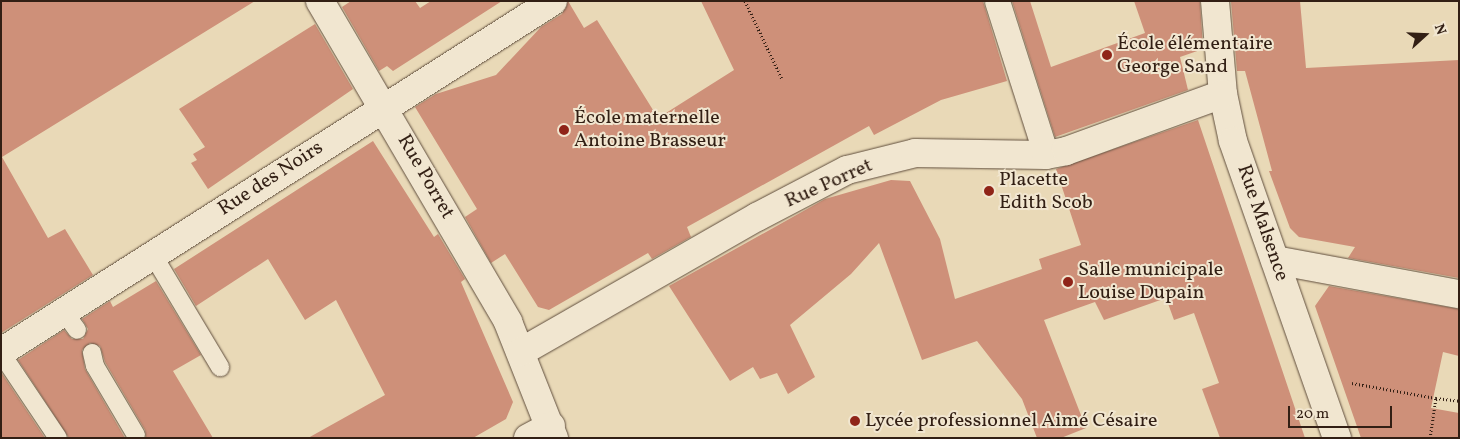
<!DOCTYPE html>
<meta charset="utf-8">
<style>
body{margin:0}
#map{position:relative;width:1460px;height:439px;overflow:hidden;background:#e9d9b7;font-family:Vollkorn,serif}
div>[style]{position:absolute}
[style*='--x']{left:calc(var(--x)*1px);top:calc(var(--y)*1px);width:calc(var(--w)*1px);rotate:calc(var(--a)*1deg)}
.building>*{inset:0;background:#ce9079}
.path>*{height:3px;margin-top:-1.5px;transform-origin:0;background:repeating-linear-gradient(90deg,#321f14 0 1px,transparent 0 3.5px)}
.roads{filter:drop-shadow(0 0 1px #604e3d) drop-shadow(0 0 1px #604e3d)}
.service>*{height:18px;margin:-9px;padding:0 9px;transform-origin:9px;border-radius:9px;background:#f1e6d0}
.pedestrian>*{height:25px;margin:-12.5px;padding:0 12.5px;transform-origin:12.5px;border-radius:12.5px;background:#f1e6d0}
.minor>*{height:28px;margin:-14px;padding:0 14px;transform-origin:14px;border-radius:14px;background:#f1e6d0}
.dots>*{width:14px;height:14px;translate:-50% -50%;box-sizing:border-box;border:2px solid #f1e6d0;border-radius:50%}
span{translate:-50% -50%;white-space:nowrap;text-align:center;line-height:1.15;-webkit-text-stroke:4px #f1e6d0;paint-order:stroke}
.poi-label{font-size:20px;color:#321f14}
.left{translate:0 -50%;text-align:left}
.street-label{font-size:20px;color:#321f14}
.frame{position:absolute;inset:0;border:2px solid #321f14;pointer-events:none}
.north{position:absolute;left:1400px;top:10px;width:50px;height:50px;-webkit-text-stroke:4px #f1e6d0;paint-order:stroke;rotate:70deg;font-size:14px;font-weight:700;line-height:20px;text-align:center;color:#321f14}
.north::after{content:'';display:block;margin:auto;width:18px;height:22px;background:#321f14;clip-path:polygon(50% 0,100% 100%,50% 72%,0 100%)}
.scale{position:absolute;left:1288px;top:406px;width:104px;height:22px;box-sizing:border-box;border:2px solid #321f14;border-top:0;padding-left:6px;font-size:15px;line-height:18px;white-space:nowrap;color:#321f14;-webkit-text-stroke:4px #f1e6d0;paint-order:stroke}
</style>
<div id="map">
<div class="building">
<i style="clip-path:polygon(1px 1px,255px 1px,2px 157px,48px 238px,65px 229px,93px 275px,1px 333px)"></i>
<i style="clip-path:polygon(351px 1px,415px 1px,420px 8px,431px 1px,502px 1px,393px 71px,387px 66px,379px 71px,342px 7px)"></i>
<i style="clip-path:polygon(568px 1px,584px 28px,597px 20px,658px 118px,734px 70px,701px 1px,983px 1px,1007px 81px,941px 100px,874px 135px,869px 126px,687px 227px,691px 237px,652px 259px,648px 253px,549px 310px,538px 307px,505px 254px,491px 263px,465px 217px,477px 209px,415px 107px,436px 94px,496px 75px,541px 27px,562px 14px)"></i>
<i style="clip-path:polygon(1012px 1px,1030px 1px,1051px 67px,1145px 33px,1134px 1px,1200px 1px,1203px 49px,1180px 57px,1188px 90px,1055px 137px)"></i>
<i style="clip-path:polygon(1231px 1px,1300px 1px,1306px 68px,1459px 60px,1459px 278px,1348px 258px,1355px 247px,1299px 237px,1290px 228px,1269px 171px,1272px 171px,1245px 71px,1237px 71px)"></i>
<i style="clip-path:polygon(315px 24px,353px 89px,208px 189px,191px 163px,197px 160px,193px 154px,205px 147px,179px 109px)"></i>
<i style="clip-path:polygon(1198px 120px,1305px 438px,1220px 438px,1202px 389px,1219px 383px,1194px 313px,1174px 320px,1166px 298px,1104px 320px,1095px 302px,1044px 320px,1086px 428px,1061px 438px,1037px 438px,1022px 399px,977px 341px,922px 360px,879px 243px,851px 274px,790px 325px,815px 377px,788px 394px,777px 373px,760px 379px,753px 367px,730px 381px,669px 286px,825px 199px,891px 180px,910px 181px,940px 239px,955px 299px,1042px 269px,1039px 259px,1081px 245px,1056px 169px)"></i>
<i style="clip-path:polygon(373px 141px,434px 237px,438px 234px,465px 279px,461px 282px,513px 402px,506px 419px,473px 438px,308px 438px,385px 395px,336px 300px,305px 320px,268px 259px,196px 306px,174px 269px)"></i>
<i style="clip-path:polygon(156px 281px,201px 355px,173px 371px,213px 438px,146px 438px,145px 430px,105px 362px,100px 346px,90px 343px,82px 350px,85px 369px,125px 438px,69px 438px,18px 360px,64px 330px,72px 339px,83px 339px,88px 329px,82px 319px,110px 301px,113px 307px)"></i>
<i style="clip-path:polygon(1329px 286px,1459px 309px,1459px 356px,1443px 352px,1431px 408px,1459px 413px,1459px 438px,1361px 438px,1315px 306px)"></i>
<i style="clip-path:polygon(1px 372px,45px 438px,1px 438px)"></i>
</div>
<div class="path">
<i style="--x:745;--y:1;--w:86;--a:64.6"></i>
<i style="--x:1352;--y:383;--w:85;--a:10.1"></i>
<i style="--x:1430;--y:438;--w:40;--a:-81.5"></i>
<i style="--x:1436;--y:398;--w:23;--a:7"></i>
</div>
<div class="roads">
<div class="service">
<i style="--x:153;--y:255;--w:131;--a:59.1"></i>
<i style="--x:64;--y:312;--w:22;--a:54"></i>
<i style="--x:1;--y:353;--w:102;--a:56.2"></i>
<i style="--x:92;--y:353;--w:13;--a:77"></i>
<i style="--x:95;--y:366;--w:80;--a:59.3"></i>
</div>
<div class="pedestrian">
<i style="--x:997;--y:1;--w:162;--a:72.3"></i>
</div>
<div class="minor">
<i style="--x:320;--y:1;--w:372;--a:59.6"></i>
<i style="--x:508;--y:322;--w:125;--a:68.4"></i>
<i style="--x:1215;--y:1;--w:93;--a:85.1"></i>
<i style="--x:1223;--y:94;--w:48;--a:78"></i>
<i style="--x:1233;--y:141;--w:315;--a:70.7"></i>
<i style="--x:1275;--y:260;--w:187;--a:10.5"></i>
<i style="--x:1;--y:352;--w:654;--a:-32.45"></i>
<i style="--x:521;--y:352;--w:272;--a:-29.8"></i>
<i style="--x:757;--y:217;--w:102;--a:-27.6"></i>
<i style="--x:847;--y:170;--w:70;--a:-14"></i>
<i style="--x:915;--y:153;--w:131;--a:0.9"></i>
<i style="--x:1046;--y:155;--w:20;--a:-11"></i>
<i style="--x:1066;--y:151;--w:167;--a:-20"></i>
<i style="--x:528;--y:438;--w:26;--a:-28"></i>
</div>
</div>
<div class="dots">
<i style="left:1107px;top:55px;background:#8f2418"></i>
<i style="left:564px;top:130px;background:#8f2418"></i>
<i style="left:989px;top:191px;background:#8f2418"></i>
<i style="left:1068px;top:282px;background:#8f2418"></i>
<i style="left:855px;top:421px;background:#8f2418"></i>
</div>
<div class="poi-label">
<span class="left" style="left:1117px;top:56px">École élémentaire<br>George Sand</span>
<span class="left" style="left:574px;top:130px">École maternelle<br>Antoine Brasseur</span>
<span class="left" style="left:999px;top:192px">Placette<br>Edith Scob</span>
<span class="left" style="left:1078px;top:282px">Salle municipale<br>Louise Dupain</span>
<span class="left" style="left:865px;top:421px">Lycée professionnel Aimé Césaire</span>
</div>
<div class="street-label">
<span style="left:425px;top:177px;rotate:60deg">Rue Porret</span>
<span style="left:271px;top:179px;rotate:-33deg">Rue des Noirs</span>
<span style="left:829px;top:184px;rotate:-24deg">Rue Porret</span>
<span style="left:1262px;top:223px;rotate:71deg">Rue Malsence</span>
</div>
<div class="frame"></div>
<div class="north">N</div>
<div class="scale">20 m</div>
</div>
